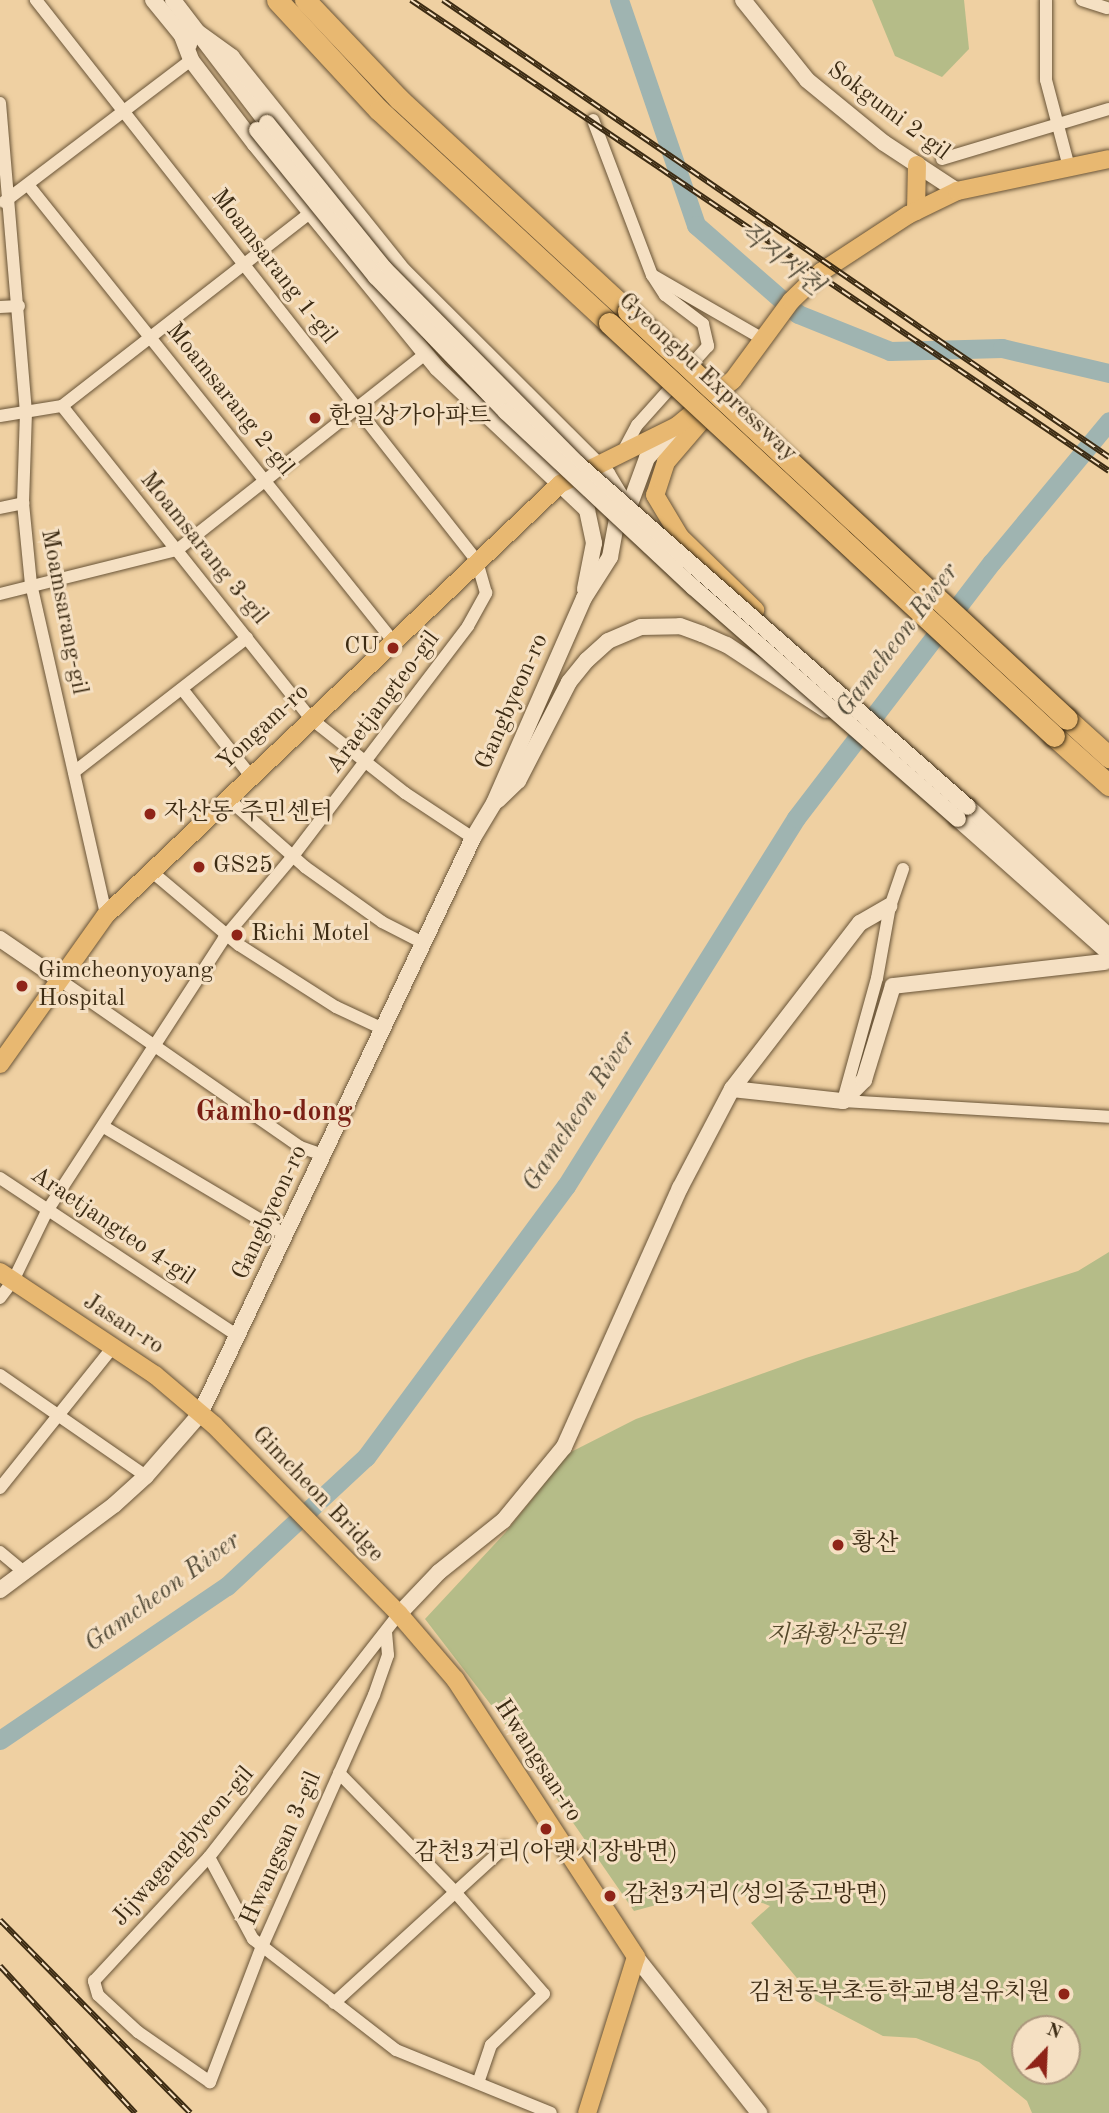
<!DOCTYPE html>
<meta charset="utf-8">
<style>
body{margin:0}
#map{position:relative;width:1109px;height:2113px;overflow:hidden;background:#efd0a2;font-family:"Old Standard TT","Noto Serif KR",serif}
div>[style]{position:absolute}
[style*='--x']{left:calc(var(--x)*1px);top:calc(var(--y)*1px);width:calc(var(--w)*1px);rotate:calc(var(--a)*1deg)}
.green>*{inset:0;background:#b5bc88}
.river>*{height:19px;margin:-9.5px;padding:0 9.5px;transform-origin:9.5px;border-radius:9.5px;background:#9fb4b1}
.roads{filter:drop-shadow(0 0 2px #695437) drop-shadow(0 0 2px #695437)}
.street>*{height:12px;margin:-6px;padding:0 6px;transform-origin:6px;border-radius:6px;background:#f5e0c3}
.secondary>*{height:16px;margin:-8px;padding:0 8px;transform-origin:8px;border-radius:8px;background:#f5e0c3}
.primary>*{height:18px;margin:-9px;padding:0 9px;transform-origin:9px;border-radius:9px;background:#e8b871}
.highway>*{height:21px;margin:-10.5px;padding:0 10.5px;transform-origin:10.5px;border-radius:10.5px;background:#e8b871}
.rail>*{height:6px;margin-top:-3px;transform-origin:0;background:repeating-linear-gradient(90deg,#f5e0c3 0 10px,#3c2b13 0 20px);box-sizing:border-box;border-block:2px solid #3c2b13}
.bridges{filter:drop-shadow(0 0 2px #3c2b13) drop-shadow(0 0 2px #3c2b13)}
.secondary-bridge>*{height:16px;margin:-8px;padding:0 8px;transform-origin:8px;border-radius:8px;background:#f5e0c3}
.highway-bridge>*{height:21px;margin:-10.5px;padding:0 10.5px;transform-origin:10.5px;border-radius:10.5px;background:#e8b871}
.dots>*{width:19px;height:19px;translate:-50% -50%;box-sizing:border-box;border:4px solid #f5e0c3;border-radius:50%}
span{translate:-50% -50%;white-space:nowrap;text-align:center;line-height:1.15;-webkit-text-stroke:6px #f5e0c3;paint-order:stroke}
.street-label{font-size:24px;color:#3c2b13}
.poi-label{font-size:24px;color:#3c2b13}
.left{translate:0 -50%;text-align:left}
.right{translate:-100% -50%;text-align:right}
.park-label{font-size:24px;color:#54482a;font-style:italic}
.water-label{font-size:26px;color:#554d3a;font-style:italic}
.quarter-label{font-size:28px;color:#7a1f14;font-weight:700}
.north{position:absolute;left:1011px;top:2015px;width:70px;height:70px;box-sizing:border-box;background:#f5e0c3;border:2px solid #ab987d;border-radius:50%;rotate:23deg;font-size:19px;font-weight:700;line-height:28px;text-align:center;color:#3c2b13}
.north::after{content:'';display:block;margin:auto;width:24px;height:32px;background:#8f2418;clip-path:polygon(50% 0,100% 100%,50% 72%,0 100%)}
</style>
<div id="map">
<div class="green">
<i style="clip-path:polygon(872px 0,964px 0,969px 49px,942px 77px,895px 56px)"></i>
<i style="clip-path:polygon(evenodd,1109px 1252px,1109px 2113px,1032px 2113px,1027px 2101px,979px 2062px,916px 2038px,883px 2036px,816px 2001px,751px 1923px,770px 1906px,722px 1887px,634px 1911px,498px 1714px,425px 1619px,505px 1533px,569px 1453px,636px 1419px,806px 1358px,1078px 1271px,1109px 1252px,1025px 2029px,1067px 2029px,1067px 2071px,1025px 2071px,1025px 2029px)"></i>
</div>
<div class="river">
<i style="--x:619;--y:0;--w:238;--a:71.1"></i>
<i style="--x:696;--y:225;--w:135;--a:41.1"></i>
<i style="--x:798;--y:314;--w:99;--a:21.9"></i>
<i style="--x:890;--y:351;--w:112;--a:-1.5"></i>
<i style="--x:1002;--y:348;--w:110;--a:13.2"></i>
<i style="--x:0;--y:1740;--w:274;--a:-34.2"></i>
<i style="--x:227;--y:1586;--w:190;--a:-42.9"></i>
<i style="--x:366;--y:1457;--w:337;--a:-53.6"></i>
<i style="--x:566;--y:1186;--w:434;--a:-58"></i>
<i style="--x:796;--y:818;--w:322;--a:-52.6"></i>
<i style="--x:992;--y:562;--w:183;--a:-50.3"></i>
</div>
<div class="roads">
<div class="street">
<i style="--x:1046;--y:0;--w:80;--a:90"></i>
<i style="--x:1046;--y:80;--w:90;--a:75.2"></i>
<i style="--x:1082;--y:0;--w:26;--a:18"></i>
<i style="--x:0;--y:103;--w:310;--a:85.2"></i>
<i style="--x:26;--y:412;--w:91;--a:91.9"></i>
<i style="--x:23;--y:503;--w:81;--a:84.4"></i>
<i style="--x:31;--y:584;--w:339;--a:77.2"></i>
<i style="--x:593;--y:120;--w:166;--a:69.2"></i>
<i style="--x:652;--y:275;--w:24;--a:57"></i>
<i style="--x:665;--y:295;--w:48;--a:37.3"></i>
<i style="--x:703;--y:324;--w:23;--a:77"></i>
<i style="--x:708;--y:346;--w:106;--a:131.9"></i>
<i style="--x:637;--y:425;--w:32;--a:118"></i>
<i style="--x:942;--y:159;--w:174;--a:-16.7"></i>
<i style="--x:29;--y:186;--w:583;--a:51.34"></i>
<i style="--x:4;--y:202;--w:235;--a:-37.2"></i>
<i style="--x:652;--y:275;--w:128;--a:30"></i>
<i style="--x:0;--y:307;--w:19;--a:-3"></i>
<i style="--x:62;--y:406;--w:399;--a:51.5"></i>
<i style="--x:310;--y:718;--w:121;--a:38.3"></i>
<i style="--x:405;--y:793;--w:82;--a:33.5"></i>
<i style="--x:0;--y:416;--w:63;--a:-9.2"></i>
<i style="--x:62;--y:406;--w:314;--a:-37.9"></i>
<i style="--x:0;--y:508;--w:24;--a:-12"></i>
<i style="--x:0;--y:594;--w:182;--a:-14"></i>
<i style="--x:177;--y:550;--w:316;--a:-38.3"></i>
<i style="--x:182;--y:689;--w:110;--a:51.7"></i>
<i style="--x:74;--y:772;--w:219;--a:-37.8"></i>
<i style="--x:226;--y:797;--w:106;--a:41.5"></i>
<i style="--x:305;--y:867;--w:95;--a:35.5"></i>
<i style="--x:382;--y:922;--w:46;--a:27.1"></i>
<i style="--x:903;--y:869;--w:39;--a:109"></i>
<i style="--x:890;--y:906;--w:73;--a:100.2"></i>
<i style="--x:877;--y:978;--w:128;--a:105.5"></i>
<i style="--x:843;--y:1101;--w:266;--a:3.4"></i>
<i style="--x:151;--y:871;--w:115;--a:40.1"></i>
<i style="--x:239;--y:945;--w:115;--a:32.6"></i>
<i style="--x:336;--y:1007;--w:52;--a:25.1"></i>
<i style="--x:57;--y:978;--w:296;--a:34.8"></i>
<i style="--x:300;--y:1147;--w:24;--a:19"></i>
<i style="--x:104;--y:1127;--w:212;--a:30.7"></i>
<i style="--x:0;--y:1178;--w:282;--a:33.6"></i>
<i style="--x:0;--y:1298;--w:21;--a:-53"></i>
<i style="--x:13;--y:1281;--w:78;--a:-64.1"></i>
<i style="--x:47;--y:1211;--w:325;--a:-57"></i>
<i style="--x:224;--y:938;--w:107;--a:-49.9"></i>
<i style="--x:293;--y:856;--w:289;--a:-52.7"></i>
<i style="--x:468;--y:626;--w:38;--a:-61"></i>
<i style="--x:486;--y:593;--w:33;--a:-106"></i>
<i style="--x:477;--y:561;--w:714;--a:-128.17"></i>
<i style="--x:0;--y:1375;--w:178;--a:34.7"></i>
<i style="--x:0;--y:1488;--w:179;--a:-51.3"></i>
<i style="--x:0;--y:1552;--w:33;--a:40"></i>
<i style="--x:386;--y:1632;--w:23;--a:85"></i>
<i style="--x:388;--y:1655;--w:42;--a:109.3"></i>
<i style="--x:374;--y:1695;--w:275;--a:114"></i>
<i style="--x:262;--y:1946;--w:146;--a:110.9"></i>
<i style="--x:210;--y:2082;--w:88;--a:-145.2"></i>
<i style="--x:138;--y:2032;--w:54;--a:-137.2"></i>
<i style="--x:98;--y:1995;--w:15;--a:-106"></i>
<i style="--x:94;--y:1981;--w:169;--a:-47.2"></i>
<i style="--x:209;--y:1857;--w:308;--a:-52"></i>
<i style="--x:339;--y:1773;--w:166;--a:45.7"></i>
<i style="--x:455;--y:1892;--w:135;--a:48.9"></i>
<i style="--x:544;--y:1994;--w:74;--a:136.1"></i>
<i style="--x:491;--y:2045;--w:40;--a:108.9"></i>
<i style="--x:209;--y:1857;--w:93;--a:61.8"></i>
<i style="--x:253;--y:1939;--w:181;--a:37.8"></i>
<i style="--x:396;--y:2050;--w:167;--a:22.1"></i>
<i style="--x:334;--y:2003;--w:231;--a:-42.4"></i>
</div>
<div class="secondary">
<i style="--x:153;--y:0;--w:57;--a:50.7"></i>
<i style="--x:173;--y:0;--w:155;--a:52.6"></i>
<i style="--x:743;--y:0;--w:102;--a:51.3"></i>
<i style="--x:807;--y:80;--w:99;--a:39.3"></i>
<i style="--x:884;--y:143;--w:87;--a:33.3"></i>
<i style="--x:182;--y:36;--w:26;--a:69"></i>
<i style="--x:191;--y:60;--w:106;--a:52.7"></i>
<i style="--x:255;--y:144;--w:289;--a:50.9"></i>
<i style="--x:437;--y:368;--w:207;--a:43.4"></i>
<i style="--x:587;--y:510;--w:34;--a:78"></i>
<i style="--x:594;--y:543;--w:47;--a:101.1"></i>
<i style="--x:626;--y:515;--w:61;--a:-69.8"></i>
<i style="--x:647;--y:458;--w:39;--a:-46"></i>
<i style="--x:498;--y:800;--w:28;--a:-44"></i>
<i style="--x:518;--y:781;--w:111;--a:-62.7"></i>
<i style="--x:569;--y:682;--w:28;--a:-51"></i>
<i style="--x:587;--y:660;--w:28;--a:-42"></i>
<i style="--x:608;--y:641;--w:36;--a:-23"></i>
<i style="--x:641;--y:627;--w:39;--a:-1"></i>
<i style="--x:680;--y:626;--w:23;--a:20"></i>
<i style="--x:702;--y:634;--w:27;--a:24"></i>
<i style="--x:727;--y:645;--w:118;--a:33.3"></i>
<i style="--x:968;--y:807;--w:191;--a:42.5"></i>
<i style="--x:958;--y:819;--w:202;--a:41.6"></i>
<i style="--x:0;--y:939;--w:69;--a:34.4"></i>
<i style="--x:732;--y:1089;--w:112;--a:6.2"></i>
<i style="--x:843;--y:1101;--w:30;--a:-45"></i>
<i style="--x:864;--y:1080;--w:98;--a:-72.9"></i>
<i style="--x:893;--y:986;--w:213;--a:-6.5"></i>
<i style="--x:0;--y:1590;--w:142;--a:-36.7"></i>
<i style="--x:114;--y:1505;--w:43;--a:-42.2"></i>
<i style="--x:146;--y:1476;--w:82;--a:-48.9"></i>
<i style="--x:200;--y:1414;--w:637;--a:-64.64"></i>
<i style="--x:473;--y:838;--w:41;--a:-59"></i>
<i style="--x:494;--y:803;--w:224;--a:-66.3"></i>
<i style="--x:584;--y:598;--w:49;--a:-57.6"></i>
<i style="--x:610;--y:557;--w:61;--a:-79.6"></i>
<i style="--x:621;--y:497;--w:27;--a:-121"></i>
<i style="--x:607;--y:474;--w:286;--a:-135.1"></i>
<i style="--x:404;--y:272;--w:275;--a:-128.7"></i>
<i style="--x:232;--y:57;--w:44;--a:-144.2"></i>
<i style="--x:399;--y:1614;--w:58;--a:-46.4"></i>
<i style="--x:439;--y:1572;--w:82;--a:-38.6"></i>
<i style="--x:503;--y:1521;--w:96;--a:-50.5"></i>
<i style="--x:564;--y:1447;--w:284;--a:-65.9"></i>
<i style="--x:680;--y:1188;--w:112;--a:-62.3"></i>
<i style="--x:732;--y:1089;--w:210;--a:-52.4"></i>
<i style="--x:860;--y:923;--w:34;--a:-30"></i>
<i style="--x:636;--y:1957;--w:199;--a:51.7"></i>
</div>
<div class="primary">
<i style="--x:916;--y:211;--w:46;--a:-88.8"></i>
<i style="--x:709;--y:412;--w:66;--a:130.7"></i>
<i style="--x:666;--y:462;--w:35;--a:108"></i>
<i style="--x:655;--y:495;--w:49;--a:59.2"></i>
<i style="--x:680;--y:537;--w:105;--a:44.2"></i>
<i style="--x:0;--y:1064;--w:183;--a:-54.6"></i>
<i style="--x:106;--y:915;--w:626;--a:-43.51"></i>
<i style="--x:560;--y:484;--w:131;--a:-26.4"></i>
<i style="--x:677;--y:426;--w:72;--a:-39.4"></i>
<i style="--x:733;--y:380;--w:98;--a:-53.7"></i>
<i style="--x:791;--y:301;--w:42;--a:-44"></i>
<i style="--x:821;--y:272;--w:104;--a:-33.2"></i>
<i style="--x:908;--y:215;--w:55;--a:-26.1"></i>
<i style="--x:957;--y:191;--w:155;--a:-11.9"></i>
<i style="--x:0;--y:1272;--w:186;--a:33.6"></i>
<i style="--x:155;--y:1375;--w:77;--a:40.3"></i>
<i style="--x:214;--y:1425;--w:264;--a:45.6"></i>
<i style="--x:399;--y:1614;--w:86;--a:49.3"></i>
<i style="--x:455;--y:1679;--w:332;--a:56.9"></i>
<i style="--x:636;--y:1957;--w:164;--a:107.4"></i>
</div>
<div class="highway">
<i style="--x:277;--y:0;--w:150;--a:47.2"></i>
<i style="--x:379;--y:110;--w:313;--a:42.8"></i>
<i style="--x:305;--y:0;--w:137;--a:46.5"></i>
<i style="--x:399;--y:99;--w:312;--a:42.8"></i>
<i style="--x:1067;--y:719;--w:57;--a:42.1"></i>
<i style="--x:1054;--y:736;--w:74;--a:41.7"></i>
</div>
</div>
<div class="rail">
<i style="--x:411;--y:0;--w:842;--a:34.01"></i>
<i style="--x:443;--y:0;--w:808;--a:34.46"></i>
<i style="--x:0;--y:1920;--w:271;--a:45.4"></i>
<i style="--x:0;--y:1966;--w:200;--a:47.4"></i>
</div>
<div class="bridges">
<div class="secondary-bridge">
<i style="--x:267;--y:123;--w:186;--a:51.1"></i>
<i style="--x:384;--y:268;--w:276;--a:45.3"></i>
<i style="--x:578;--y:464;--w:519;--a:41.33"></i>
<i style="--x:257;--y:130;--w:189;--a:51"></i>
<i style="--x:376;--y:277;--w:187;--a:46.1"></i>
<i style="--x:506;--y:412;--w:256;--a:43.1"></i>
<i style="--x:693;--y:587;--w:352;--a:41.2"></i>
</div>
<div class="highway-bridge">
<i style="--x:628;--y:311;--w:599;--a:42.9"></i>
<i style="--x:609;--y:323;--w:607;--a:42.86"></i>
</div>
</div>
<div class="dots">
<i style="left:315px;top:418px;background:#8f2418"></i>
<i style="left:393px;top:648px;background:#8f2418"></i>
<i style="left:150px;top:814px;background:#8f2418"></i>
<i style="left:199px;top:867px;background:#8f2418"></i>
<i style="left:237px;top:935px;background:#8f2418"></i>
<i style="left:22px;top:986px;background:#8f2418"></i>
<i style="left:838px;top:1545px;background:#8f2418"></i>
<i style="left:546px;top:1829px;background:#8f2418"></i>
<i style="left:610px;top:1896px;background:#8f2418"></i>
<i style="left:1064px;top:1994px;background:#8f2418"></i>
</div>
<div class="street-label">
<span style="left:888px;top:112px;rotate:37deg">Sokgumi 2-gil</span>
<span style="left:273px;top:267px;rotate:52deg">Moamsarang 1-gil</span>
<span style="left:707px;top:378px;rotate:43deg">Gyeongbu Expressway</span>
<span style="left:229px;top:400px;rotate:51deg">Moamsarang 2-gil</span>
<span style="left:203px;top:549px;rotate:51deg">Moamsarang 3-gil</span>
<span style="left:63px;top:612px;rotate:79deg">Moamsarang-gil</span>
<span style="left:513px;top:702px;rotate:-66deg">Gangbyeon-ro</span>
<span style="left:384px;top:703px;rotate:-53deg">Araetjangteo-gil</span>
<span style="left:264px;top:728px;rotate:-43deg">Yongam-ro</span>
<span style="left:271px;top:1213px;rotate:-65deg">Gangbyeon-ro</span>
<span style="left:112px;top:1227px;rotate:34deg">Araetjangteo 4-gil</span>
<span style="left:123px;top:1325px;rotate:33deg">Jasan-ro</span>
<span style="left:317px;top:1495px;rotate:46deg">Gimcheon Bridge</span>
<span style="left:537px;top:1761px;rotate:57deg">Hwangsan-ro</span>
<span style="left:184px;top:1847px;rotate:-49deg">Jijwagangbyeon-gil</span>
<span style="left:282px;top:1849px;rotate:-66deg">Hwangsan 3-gil</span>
</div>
<div class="poi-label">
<span class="left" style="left:329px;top:418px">한일상가아파트</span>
<span class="right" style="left:379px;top:648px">CU</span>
<span class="left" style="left:164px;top:814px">자산동 주민센터</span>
<span class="left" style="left:213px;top:867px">GS25</span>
<span class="left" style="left:251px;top:935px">Richi Motel</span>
<span class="left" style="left:38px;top:986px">Gimcheonyoyang<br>Hospital</span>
<span class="left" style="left:852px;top:1545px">황산</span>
<span style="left:546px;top:1854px">감천3거리(아랫시장방면)</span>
<span class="left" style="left:624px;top:1896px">감천3거리(성의중고방면)</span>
<span class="right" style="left:1050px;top:1994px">김천동부초등학교병설유치원</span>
</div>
<div class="park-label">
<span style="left:836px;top:1637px">지좌황산공원</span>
</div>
<div class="water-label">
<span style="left:780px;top:260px;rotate:39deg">직지사천</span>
<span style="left:898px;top:641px;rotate:-53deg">Gamcheon River</span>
<span style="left:580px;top:1112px;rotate:-57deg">Gamcheon River</span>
<span style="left:163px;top:1593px;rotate:-36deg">Gamcheon River</span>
</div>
<div class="quarter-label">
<span style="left:274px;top:1113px">Gamho-dong</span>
</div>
<div class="north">N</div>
</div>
